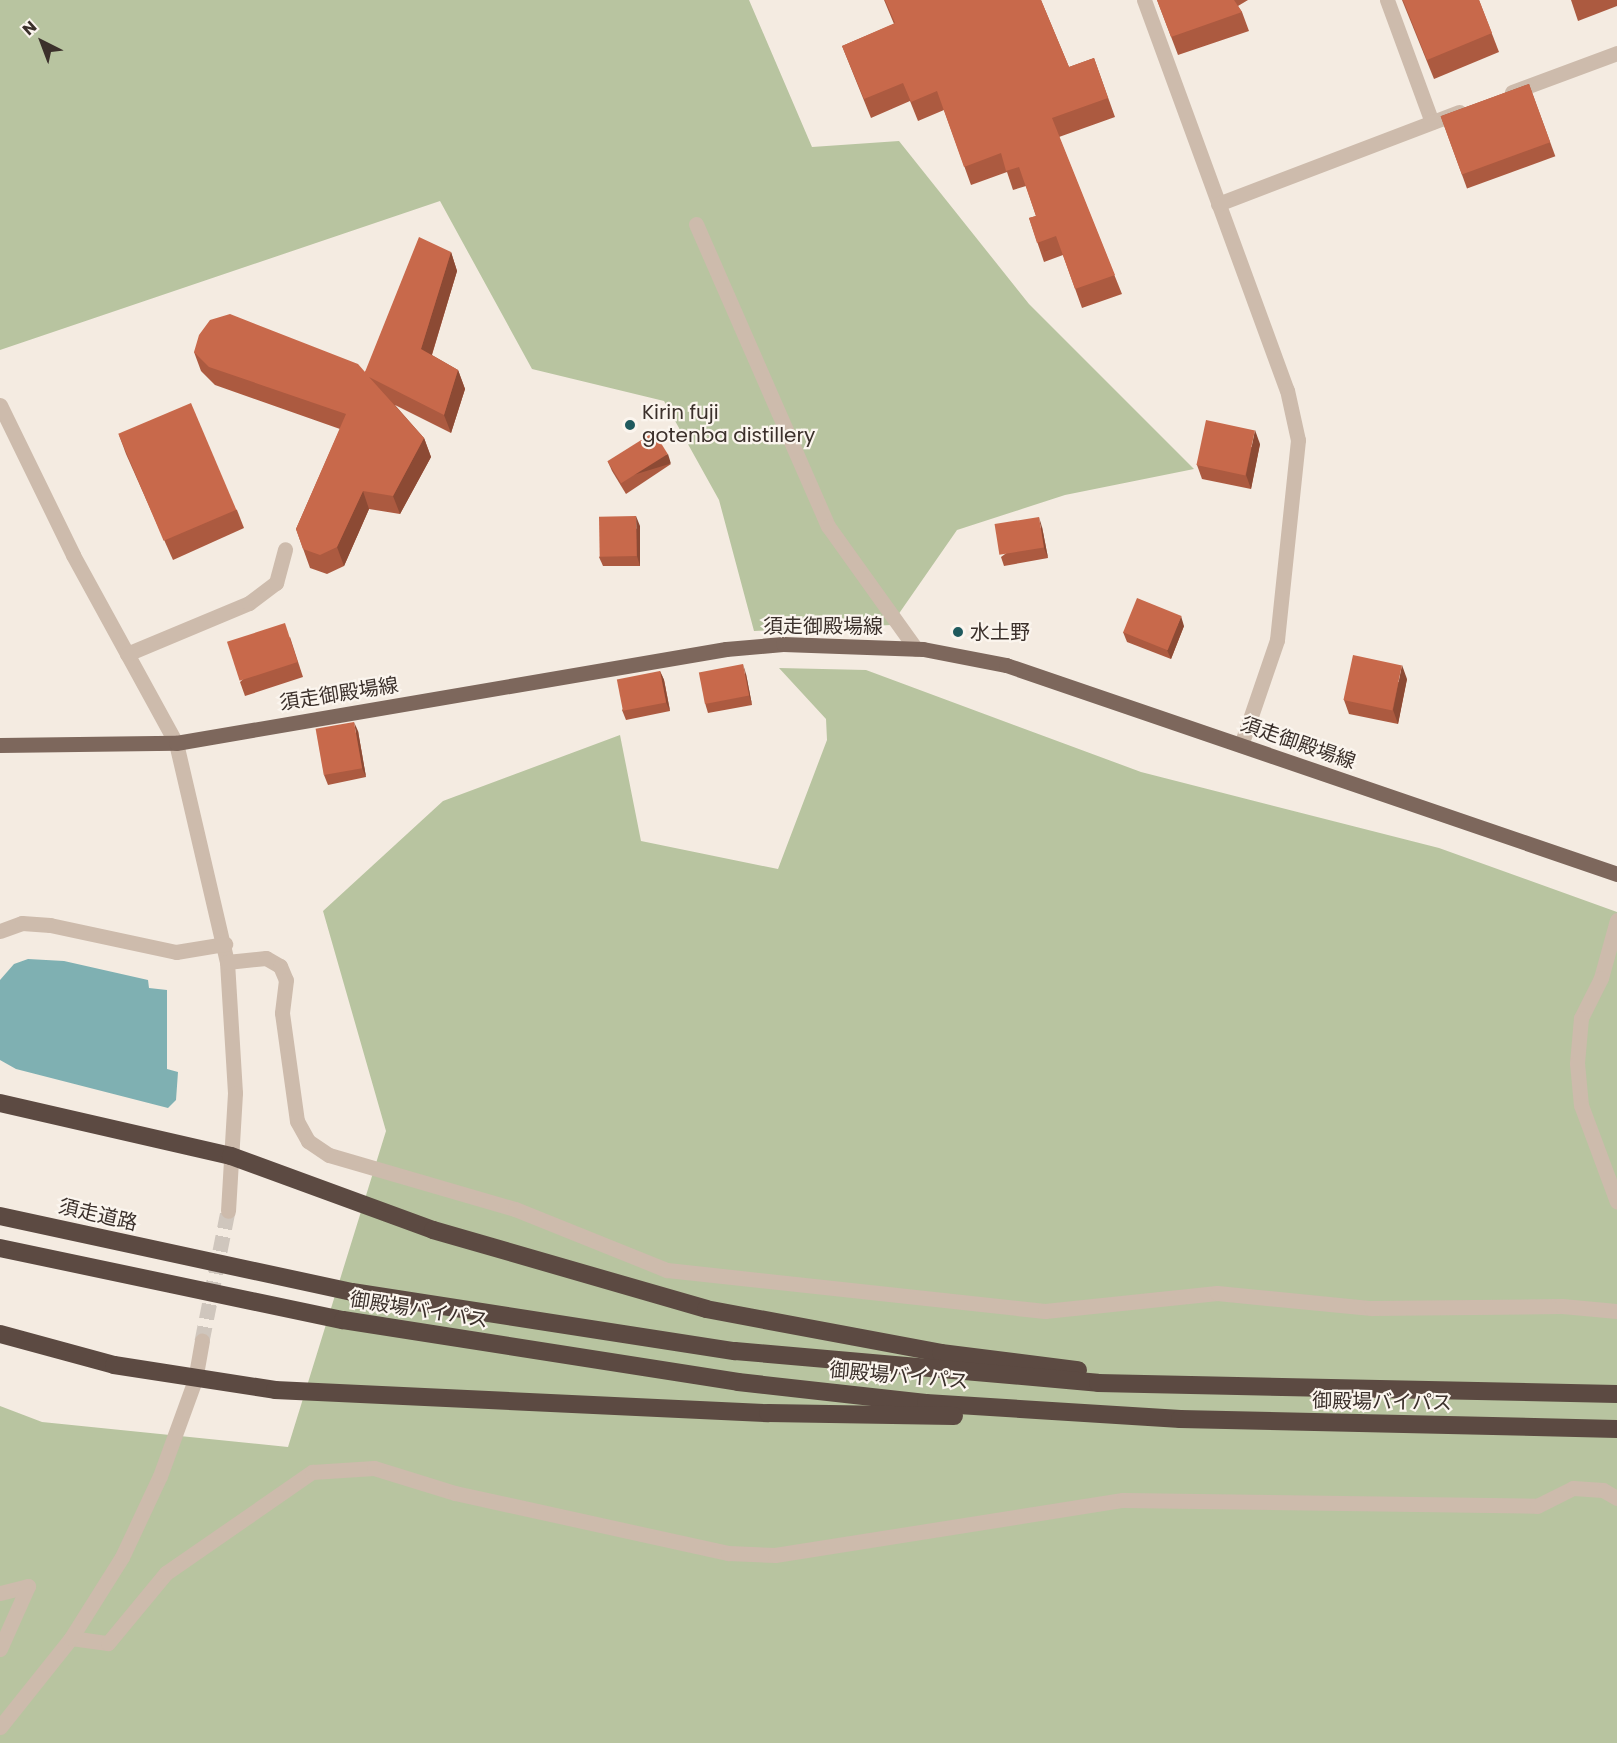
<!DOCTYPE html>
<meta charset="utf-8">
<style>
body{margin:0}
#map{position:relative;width:1617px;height:1743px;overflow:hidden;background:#f4ebe1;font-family:Poppins,"Noto Sans JP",sans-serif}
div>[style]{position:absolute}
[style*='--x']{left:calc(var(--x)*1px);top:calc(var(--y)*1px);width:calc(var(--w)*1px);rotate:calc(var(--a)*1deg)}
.green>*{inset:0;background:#b8c4a0}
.water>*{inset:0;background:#7fb0b2}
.minor-tunnel>*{height:15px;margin-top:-7.5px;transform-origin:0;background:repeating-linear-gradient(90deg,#cfc6bd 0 15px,transparent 0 23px)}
.minor>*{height:15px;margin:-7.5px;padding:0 7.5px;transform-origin:7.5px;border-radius:7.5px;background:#cdbbac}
.major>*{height:15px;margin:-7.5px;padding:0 7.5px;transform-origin:7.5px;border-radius:7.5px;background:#7d675c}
.highway>*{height:18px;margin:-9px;padding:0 9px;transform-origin:9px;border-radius:9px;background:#5c4a42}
.wall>*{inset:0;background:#ac5a40;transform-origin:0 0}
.shaded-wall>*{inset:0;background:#8c4a34;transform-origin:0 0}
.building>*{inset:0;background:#c8694b;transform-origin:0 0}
.dots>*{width:16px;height:16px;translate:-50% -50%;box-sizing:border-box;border:3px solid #fbf5ee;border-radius:50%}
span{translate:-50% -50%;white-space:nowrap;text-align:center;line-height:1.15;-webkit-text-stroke:4.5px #fbf5ee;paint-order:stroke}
.poi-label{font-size:20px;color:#3b302b}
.left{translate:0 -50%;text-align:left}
.street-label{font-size:20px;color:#3b302b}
.north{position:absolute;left:12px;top:12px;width:60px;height:60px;-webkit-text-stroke:4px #fbf5ee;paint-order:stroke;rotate:318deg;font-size:16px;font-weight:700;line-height:24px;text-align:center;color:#3b302b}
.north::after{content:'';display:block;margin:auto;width:21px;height:27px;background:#3b302b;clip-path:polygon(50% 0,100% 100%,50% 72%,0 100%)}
</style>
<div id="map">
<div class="green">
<i style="clip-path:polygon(0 0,749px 0,812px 147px,899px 141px,1029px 304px,1194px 469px,1065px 495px,957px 530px,891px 625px,754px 631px,719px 500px,664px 401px,532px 369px,440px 201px,0 350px)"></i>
<i style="clip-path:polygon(779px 668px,866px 670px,1141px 772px,1439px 848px,1617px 912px,1617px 1743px,0 1743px,0 1406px,42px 1422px,288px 1447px,386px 1131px,323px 911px,443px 801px,620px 735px,641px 841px,778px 869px,827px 740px,826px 719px)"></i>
</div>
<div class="water">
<i style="clip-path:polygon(28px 959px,64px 961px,148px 980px,149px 988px,167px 990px,167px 1069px,178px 1072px,176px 1100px,168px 1108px,16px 1069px,0 1060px,0 980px,14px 964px)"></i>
</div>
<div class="minor-tunnel">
<i style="--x:202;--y:1341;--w:133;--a:-78.7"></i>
</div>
<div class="minor">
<i style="--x:1144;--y:0;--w:415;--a:69.9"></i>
<i style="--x:1287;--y:390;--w:51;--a:77.6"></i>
<i style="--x:1298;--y:440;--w:201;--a:96"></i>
<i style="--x:1277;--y:640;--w:111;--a:108.9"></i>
<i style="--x:1387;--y:0;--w:130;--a:69.8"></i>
<i style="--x:1512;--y:92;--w:112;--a:-20.4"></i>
<i style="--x:1218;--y:204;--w:258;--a:-20.9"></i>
<i style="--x:696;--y:224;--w:330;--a:66.4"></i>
<i style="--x:828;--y:526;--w:151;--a:54.4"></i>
<i style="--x:0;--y:405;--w:167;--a:64"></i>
<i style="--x:73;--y:555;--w:214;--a:61.3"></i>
<i style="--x:176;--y:743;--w:225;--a:76.9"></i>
<i style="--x:227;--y:962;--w:131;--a:86.5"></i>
<i style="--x:235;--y:1093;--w:118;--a:93.4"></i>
<i style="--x:127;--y:654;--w:132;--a:-22.7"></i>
<i style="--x:249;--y:603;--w:34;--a:-37"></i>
<i style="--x:276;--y:583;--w:35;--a:-75"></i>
<i style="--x:1617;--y:920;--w:60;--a:105.4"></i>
<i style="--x:1601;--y:978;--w:45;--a:116.6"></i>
<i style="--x:1581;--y:1018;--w:45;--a:95.1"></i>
<i style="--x:1577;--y:1063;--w:42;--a:84.6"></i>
<i style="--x:1581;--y:1105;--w:103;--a:69.6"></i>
<i style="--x:0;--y:931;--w:23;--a:-20"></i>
<i style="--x:22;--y:923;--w:28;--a:4"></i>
<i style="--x:50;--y:925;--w:129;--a:12.1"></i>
<i style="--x:176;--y:952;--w:50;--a:-9.3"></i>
<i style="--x:227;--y:962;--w:39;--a:-6"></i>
<i style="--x:266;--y:958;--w:16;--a:30"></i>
<i style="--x:280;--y:966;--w:15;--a:67"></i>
<i style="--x:286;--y:980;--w:33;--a:97"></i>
<i style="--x:282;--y:1013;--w:109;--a:82.1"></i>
<i style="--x:297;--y:1121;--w:23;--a:61"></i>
<i style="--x:308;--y:1141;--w:25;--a:34"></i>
<i style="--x:329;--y:1155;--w:194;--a:16.2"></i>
<i style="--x:515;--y:1209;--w:164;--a:21.9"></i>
<i style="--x:667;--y:1270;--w:380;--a:6.2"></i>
<i style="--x:1045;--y:1311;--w:173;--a:-6"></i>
<i style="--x:1217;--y:1293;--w:155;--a:5.6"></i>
<i style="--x:1371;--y:1308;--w:191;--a:-0.6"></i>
<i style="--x:1562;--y:1306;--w:55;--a:5.2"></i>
<i style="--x:0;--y:1593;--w:29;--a:-14"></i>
<i style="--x:28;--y:1586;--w:69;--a:114"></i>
<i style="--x:71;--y:1638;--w:37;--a:8"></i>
<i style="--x:108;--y:1643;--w:91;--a:-50.4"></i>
<i style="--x:166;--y:1573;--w:178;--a:-34.7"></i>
<i style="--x:312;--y:1472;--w:62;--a:-3.7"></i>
<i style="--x:374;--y:1468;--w:85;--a:17.2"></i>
<i style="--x:455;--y:1493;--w:280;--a:12.4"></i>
<i style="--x:728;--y:1553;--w:47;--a:2.4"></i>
<i style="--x:775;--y:1555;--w:352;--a:-9"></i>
<i style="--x:1123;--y:1500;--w:414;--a:0.8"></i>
<i style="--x:1537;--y:1506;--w:40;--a:-26.6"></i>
<i style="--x:1573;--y:1488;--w:30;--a:4"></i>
<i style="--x:1603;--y:1490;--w:16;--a:30"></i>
<i style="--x:0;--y:1727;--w:114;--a:-51.4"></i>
<i style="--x:71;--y:1638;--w:96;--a:-57.8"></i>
<i style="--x:122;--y:1557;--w:89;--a:-64.9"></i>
<i style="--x:160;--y:1476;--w:102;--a:-70"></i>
<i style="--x:195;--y:1380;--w:40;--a:-80"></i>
</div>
<div class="major">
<i style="--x:0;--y:745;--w:176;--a:-0.7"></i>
<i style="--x:176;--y:743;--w:558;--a:-9.7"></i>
<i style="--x:726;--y:649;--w:57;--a:-5"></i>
<i style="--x:783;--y:644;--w:140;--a:2"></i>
<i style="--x:923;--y:649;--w:85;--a:10.9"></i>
<i style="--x:1006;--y:665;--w:646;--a:18.88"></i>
</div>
<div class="highway">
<i style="--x:0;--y:1103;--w:237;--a:12.9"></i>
<i style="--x:231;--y:1156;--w:215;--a:20.1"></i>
<i style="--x:433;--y:1230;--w:284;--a:16.1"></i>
<i style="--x:706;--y:1309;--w:239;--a:10.6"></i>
<i style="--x:941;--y:1353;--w:138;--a:7.1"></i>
<i style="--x:0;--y:1216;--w:360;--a:12.2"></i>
<i style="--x:352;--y:1292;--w:388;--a:8.8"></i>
<i style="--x:735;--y:1351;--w:364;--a:5"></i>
<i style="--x:1098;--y:1383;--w:519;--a:1.21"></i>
<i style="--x:0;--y:1248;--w:350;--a:11.9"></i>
<i style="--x:343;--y:1320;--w:400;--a:8.9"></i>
<i style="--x:738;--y:1382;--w:189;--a:6.4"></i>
<i style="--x:926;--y:1403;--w:255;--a:3.6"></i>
<i style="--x:1180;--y:1419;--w:437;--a:1.3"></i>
<i style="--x:0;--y:1334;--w:118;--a:15.2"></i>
<i style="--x:114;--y:1365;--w:163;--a:8.8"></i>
<i style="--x:275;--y:1390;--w:494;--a:2.7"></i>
<i style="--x:768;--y:1413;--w:186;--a:0.9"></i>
</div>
<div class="wall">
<i style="clip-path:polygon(884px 0,1041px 0,1069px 67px,1094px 58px,1115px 117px,1059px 137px,1122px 294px,1082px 308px,1063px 255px,1044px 262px,1029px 218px,1036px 216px,1026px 186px,1013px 190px,1007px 172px,971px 185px,944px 110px,918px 121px,910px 101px,871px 118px,842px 46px,894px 24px)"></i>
<i style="clip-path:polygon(1157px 0,1248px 0,1238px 6px,1242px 12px,1249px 31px,1178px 55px)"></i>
<i style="clip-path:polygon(1402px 0,1479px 0,1499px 52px,1434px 79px)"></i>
<i style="clip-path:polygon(1571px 0,1617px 0,1617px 6px,1578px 21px)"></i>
<i style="left:1529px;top:84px;width:77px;height:94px;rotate:70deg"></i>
<i style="clip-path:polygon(451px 252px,457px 271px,432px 355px,458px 370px,465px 389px,451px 433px,395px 405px,424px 438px,431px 457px,400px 514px,369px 509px,344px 566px,327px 574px,310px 568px,296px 529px,340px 429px,215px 385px,201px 371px,194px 352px,365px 372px)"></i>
<i style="clip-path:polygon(119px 435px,237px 510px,244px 528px,173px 560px,126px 454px)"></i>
<i style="clip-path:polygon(1260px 444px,1251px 489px,1202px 479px,1197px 465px)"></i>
<i style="clip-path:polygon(608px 462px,671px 464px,626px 494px,612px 471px)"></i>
<i style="clip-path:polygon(640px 526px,640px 566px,603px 566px,599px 557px)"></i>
<i style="clip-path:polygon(1042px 527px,1048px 558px,1004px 566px,1001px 557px)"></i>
<i style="clip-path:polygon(1184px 626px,1171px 659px,1127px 642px,1123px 632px)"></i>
<i style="clip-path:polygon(290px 637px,303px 677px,245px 696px,240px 682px)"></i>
<i style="clip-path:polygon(660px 671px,664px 680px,670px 711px,626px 720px,622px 710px)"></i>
<i style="clip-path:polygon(746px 674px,752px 705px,708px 713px,705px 703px)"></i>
<i style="clip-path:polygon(1407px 679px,1398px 724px,1349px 714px,1344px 700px)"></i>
<i style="clip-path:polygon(358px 731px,366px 777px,328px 785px,324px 775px)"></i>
</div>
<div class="shaded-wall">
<i style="clip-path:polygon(451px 252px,457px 271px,428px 367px,421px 349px)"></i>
<i style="clip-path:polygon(458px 370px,465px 389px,451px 433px,444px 415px)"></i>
<i style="clip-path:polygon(1255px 430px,1260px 444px,1251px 489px,1246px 475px)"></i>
<i style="clip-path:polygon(424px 438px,431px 457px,400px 514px,393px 496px)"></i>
<i style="left:668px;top:454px;width:10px;height:54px;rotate:73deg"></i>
<i style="clip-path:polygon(363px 491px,369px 509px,344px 566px,337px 547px)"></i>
<i style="clip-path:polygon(636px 516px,640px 526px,640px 566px,637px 556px)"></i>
<i style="clip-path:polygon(1039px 517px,1042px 527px,1048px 558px,1044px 548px)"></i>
<i style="clip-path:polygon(1181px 616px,1184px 626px,1171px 659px,1167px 650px)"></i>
<i style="clip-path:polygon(743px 664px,746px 674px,752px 705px,749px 695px)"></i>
<i style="clip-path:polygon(1402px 665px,1407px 679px,1398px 724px,1393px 710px)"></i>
<i style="clip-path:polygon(660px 671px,664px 680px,670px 711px,666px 702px)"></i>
<i style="clip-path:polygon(354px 722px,358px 731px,366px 777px,362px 768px)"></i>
</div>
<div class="building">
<i style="clip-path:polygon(885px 0,1041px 0,1069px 67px,1094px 58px,1108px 98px,1052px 118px,1115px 275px,1075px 289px,1056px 236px,1037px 243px,1029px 218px,1036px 216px,1019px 167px,1006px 171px,1001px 153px,964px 167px,937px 91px,911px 102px,903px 83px,864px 99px,842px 46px,895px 23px)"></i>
<i style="clip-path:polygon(1157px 0,1234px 0,1242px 12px,1171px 37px)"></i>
<i style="clip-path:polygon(1403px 0,1479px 0,1492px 33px,1427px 60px)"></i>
<i style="left:1529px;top:84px;width:62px;height:94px;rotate:70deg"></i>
<i style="clip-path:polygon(419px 237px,451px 252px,421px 349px,458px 370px,444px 415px,369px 377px,424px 438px,393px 496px,363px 491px,337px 547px,320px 555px,303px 549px,296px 529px,346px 414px,209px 367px,194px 352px,199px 335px,210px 320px,230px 314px,358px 364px,365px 372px)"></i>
<i style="left:191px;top:403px;width:116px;height:79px;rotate:67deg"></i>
<i style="left:1206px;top:420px;width:50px;height:46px;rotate:12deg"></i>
<i style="left:654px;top:432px;width:26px;height:55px;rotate:58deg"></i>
<i style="left:636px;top:516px;width:40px;height:37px;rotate:89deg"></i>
<i style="left:1039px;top:517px;width:31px;height:45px;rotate:81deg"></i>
<i style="left:1137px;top:598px;width:48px;height:37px;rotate:22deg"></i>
<i style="left:285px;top:623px;width:41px;height:61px;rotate:72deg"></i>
<i style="left:1353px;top:655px;width:50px;height:46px;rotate:12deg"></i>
<i style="left:743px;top:664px;width:32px;height:45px;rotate:79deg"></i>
<i style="left:660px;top:671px;width:32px;height:44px;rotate:79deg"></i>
<i style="left:354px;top:722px;width:47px;height:39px;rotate:80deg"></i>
</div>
<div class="dots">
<i style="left:630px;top:425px;background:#1f5a5e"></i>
<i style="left:958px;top:632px;background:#1f5a5e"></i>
</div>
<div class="poi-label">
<span class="left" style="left:642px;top:424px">Kirin fuji<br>gotenba distillery</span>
<span class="left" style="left:970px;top:632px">水土野</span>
</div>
<div class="street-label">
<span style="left:823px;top:626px">須走御殿場線</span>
<span style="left:339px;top:694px;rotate:-9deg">須走御殿場線</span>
<span style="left:1298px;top:743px;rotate:19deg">須走御殿場線</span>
<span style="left:98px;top:1215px;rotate:13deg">須走道路</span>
<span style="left:419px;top:1310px;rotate:9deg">御殿場バイパス</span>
<span style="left:899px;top:1376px;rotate:5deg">御殿場バイパス</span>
<span style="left:1382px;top:1402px;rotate:1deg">御殿場バイパス</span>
</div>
<div class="north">N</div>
</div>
